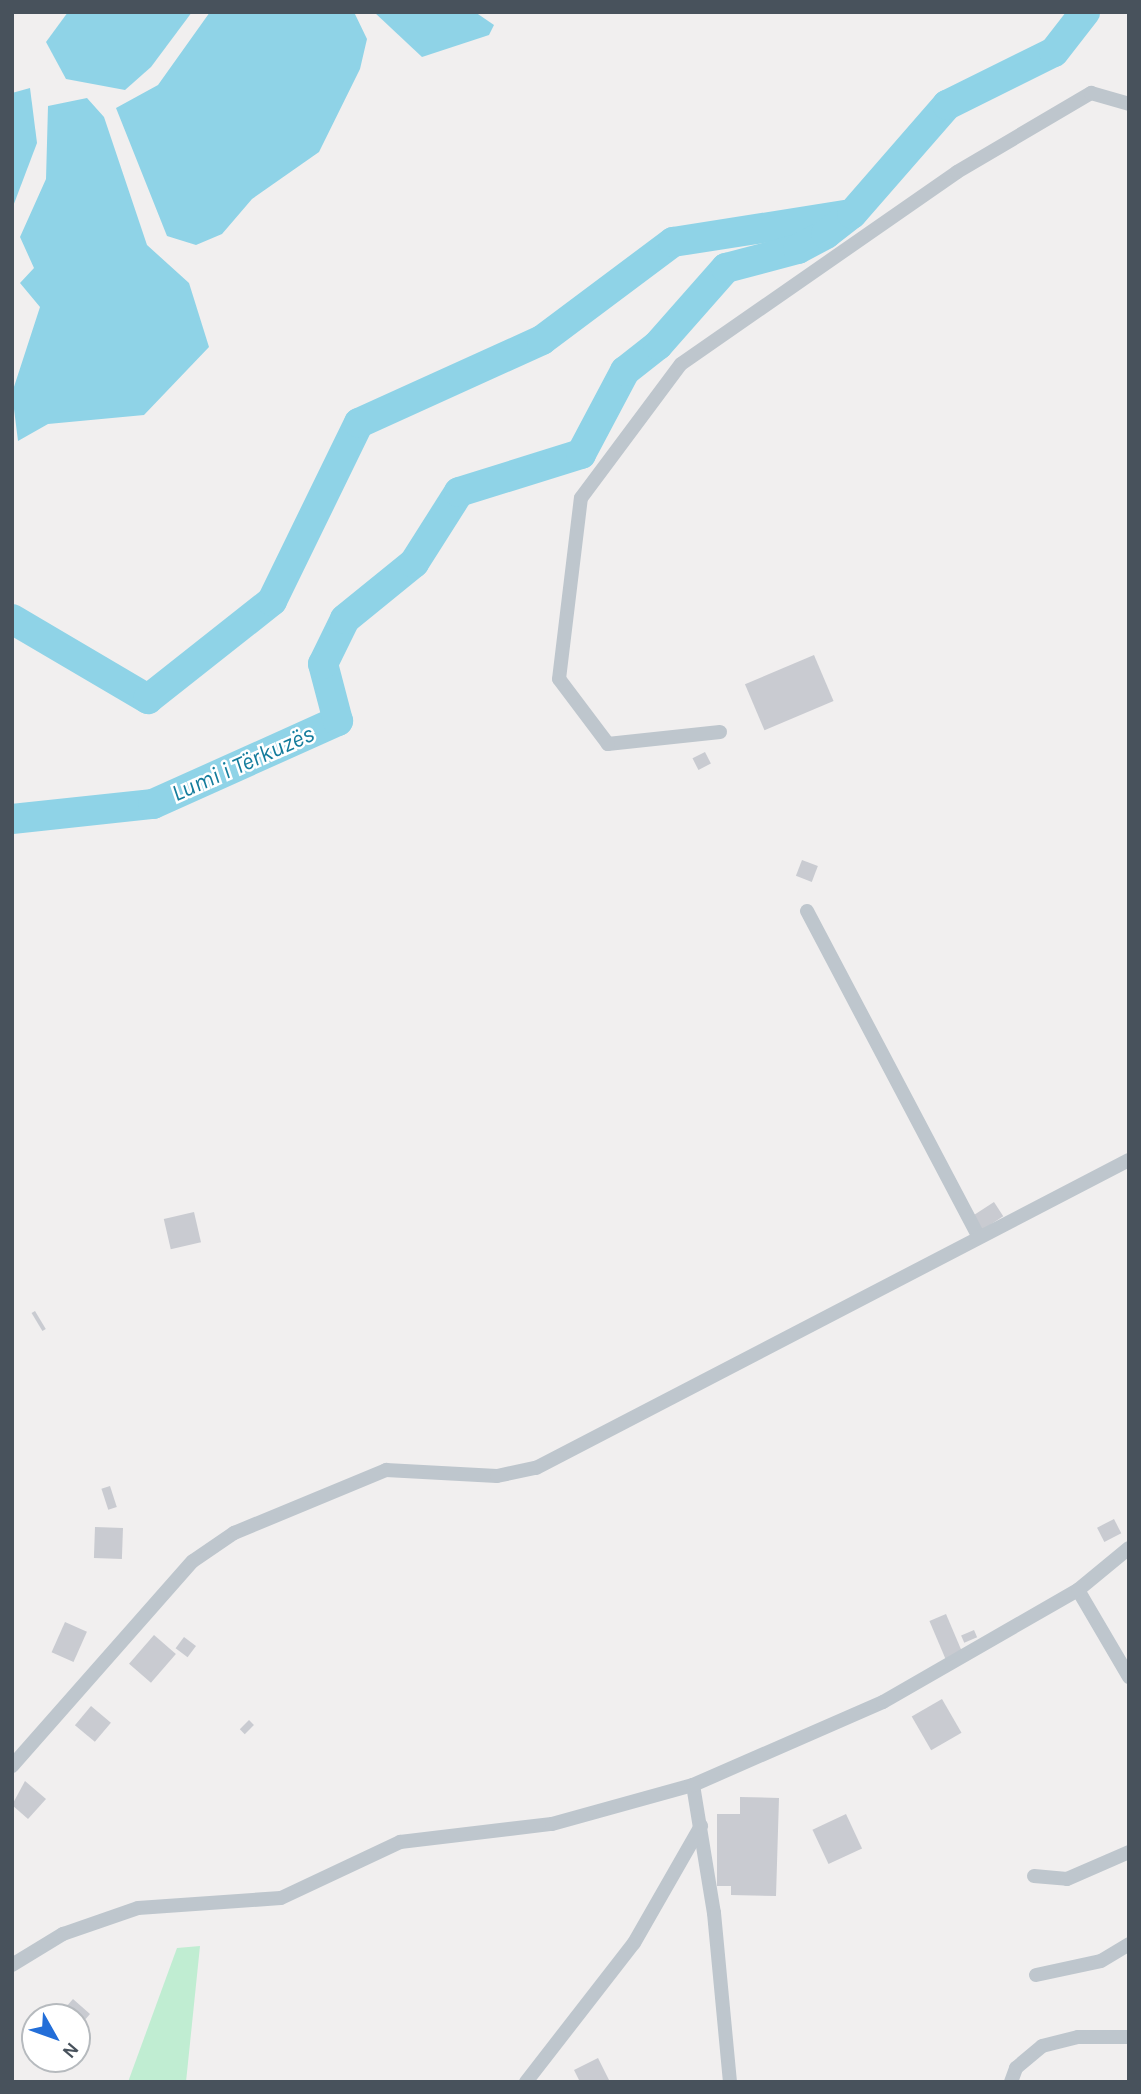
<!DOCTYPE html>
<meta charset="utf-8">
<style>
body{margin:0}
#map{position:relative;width:1141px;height:2094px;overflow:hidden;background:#f1efef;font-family:Karla,sans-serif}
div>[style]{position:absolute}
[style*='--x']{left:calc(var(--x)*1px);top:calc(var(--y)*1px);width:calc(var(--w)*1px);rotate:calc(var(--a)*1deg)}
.green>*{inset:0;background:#c0edd2}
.water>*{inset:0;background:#8fd3e7}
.river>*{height:30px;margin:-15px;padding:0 15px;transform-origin:15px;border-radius:15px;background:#8fd3e7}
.building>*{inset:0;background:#c9cbd1;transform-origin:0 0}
.minor>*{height:14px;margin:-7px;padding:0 7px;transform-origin:7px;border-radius:7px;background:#bec6cd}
span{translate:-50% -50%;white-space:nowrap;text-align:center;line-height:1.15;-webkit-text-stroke:5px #fff;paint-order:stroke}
.water-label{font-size:24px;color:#147c9c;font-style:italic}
.frame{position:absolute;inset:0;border:14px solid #48525c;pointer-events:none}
.north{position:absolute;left:21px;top:2003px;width:70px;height:70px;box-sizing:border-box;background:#fff;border:2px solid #b6babe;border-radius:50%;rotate:130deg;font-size:19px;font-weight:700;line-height:28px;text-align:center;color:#48525c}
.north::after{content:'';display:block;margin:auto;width:24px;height:32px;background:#236ed8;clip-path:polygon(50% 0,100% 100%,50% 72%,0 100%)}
</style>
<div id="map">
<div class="green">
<i style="clip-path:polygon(200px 1946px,186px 2082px,128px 2082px,177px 1948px)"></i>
</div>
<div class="water">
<i style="clip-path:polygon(68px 12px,192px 12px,151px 67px,125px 90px,66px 79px,46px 42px)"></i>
<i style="clip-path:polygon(210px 12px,354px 12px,367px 39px,360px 69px,319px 152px,252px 199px,222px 234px,196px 245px,167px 236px,116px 108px,158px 85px)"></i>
<i style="clip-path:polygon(374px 12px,475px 12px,494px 25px,489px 35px,422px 57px)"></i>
<i style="clip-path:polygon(30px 88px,37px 143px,12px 209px,12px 93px)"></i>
<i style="clip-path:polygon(87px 98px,104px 117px,147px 245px,189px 283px,209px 347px,144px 415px,48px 424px,18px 441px,12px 393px,40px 307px,20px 283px,34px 268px,20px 237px,46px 179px,48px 106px)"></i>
</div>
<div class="river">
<i style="--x:12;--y:619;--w:158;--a:30.5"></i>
<i style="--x:148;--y:699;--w:158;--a:-38.3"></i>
<i style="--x:272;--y:601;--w:198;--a:-64"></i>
<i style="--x:359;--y:423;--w:201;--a:-24.4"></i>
<i style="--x:542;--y:340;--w:164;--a:-36.8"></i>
<i style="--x:673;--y:242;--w:175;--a:-8.9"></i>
<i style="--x:12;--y:819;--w:142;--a:-6.1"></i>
<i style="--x:153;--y:804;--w:203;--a:-24.2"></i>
<i style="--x:338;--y:721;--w:59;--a:-104.7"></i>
<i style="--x:323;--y:664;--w:50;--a:-63.9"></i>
<i style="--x:345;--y:619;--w:89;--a:-39.1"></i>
<i style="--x:414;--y:563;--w:84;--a:-57.6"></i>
<i style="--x:459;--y:492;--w:128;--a:-17.3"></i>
<i style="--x:581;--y:454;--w:94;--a:-62.1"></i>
<i style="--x:625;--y:371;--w:42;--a:-38.2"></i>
<i style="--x:658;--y:345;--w:103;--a:-48.6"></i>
<i style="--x:726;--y:268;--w:74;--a:-14.8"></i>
<i style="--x:798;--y:249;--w:32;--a:-28"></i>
<i style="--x:826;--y:234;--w:33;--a:-38"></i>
<i style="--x:852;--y:214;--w:145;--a:-48.9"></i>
<i style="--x:947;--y:105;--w:119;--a:-26.4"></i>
<i style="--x:1054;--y:52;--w:51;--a:-52.2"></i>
</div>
<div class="building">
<i style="left:814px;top:655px;width:50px;height:75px;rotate:67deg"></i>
<i style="left:705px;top:752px;width:13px;height:14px;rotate:63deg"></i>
<i style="left:802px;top:860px;width:17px;height:17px;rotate:21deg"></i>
<i style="left:994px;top:1202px;width:17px;height:28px;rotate:57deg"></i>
<i style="left:194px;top:1212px;width:31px;height:31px;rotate:77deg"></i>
<i style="left:35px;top:1311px;width:21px;height:4px;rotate:59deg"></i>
<i style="left:110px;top:1486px;width:22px;height:9px;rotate:72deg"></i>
<i style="left:1114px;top:1519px;width:16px;height:19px;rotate:63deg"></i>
<i style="left:95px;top:1527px;width:28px;height:31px;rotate:2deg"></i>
<i style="left:946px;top:1614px;width:41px;height:18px;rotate:67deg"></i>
<i style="left:65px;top:1622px;width:24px;height:33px;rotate:24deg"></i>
<i style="left:974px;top:1630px;width:8px;height:14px;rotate:67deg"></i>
<i style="left:154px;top:1635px;width:29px;height:38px;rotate:41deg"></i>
<i style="left:184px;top:1637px;width:15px;height:14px;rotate:37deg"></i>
<i style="left:942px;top:1699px;width:39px;height:35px;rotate:60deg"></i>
<i style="left:91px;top:1706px;width:26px;height:25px;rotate:40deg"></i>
<i style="left:249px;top:1720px;width:7px;height:13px;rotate:45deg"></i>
<i style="clip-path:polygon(25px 1781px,46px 1799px,28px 1819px,12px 1805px)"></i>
<i style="clip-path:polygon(740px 1797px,779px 1798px,776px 1896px,731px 1895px,731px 1886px,717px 1886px,717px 1814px,740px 1814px)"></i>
<i style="left:846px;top:1814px;width:38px;height:37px;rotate:65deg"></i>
<i style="clip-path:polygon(73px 1999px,90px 2014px,77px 2029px,77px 2017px,59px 2015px)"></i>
<i style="clip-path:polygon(598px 2058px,610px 2082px,580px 2082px,574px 2070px)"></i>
</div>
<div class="minor">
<i style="--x:720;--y:732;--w:113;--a:173.9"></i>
<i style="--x:608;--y:744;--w:81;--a:-127"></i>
<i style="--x:559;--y:679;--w:182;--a:-83.1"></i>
<i style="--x:581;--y:498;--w:167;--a:-53.3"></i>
<i style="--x:681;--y:364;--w:336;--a:-34.8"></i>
<i style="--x:957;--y:172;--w:156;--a:-30.5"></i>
<i style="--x:1091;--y:93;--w:40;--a:16"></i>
<i style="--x:807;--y:911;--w:367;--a:62.2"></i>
<i style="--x:1078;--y:1590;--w:101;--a:59.6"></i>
<i style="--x:12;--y:1766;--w:273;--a:-48.6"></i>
<i style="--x:193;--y:1561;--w:50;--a:-34.3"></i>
<i style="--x:234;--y:1533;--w:165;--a:-22.5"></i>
<i style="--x:386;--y:1470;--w:111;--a:3.1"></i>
<i style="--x:497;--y:1476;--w:40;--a:-12"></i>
<i style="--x:536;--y:1468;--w:668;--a:-27.45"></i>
<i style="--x:693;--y:1785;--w:130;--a:80.7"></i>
<i style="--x:714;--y:1913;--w:170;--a:84.6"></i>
<i style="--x:1034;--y:1876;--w:33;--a:5"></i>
<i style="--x:1067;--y:1879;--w:68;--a:-23.5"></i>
<i style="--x:12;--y:1965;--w:60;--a:-31.3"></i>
<i style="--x:63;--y:1934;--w:79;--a:-19.1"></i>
<i style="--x:138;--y:1908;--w:143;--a:-4"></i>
<i style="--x:281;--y:1898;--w:132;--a:-25.2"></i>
<i style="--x:400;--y:1842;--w:153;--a:-6.8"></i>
<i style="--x:552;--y:1824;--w:146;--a:-15.5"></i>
<i style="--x:693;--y:1785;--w:207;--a:-23.6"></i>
<i style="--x:883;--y:1702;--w:225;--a:-29.9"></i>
<i style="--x:1078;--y:1590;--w:66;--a:-39.5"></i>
<i style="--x:1036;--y:1975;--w:66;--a:-12.2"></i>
<i style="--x:1101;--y:1961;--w:33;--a:-31"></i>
<i style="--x:526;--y:2082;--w:176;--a:-52.2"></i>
<i style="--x:634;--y:1943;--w:135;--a:-60.2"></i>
<i style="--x:1011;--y:2082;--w:15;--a:-70"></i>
<i style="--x:1016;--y:2068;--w:34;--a:-40"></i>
<i style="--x:1042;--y:2046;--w:37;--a:-14"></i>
<i style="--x:1078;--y:2037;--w:51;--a:0"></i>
</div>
<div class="water-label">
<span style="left:243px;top:764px;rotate:-24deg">Lumi i Tërkuzës</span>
</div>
<div class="frame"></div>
<div class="north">N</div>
</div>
